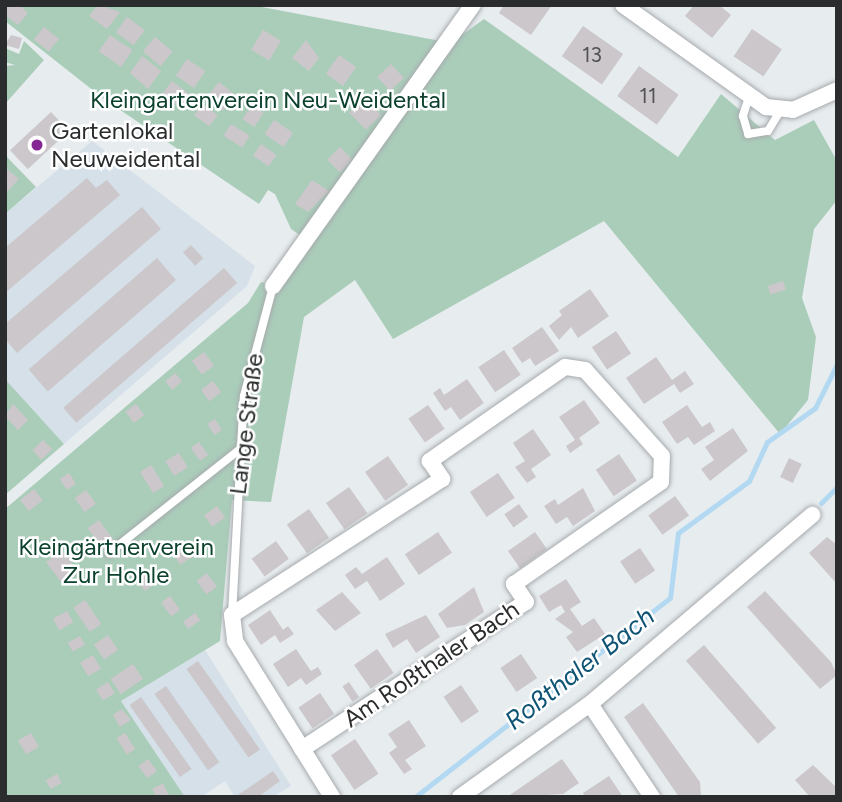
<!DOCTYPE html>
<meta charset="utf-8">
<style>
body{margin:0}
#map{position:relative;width:842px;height:802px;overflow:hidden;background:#e7ecef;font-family:Figtree,sans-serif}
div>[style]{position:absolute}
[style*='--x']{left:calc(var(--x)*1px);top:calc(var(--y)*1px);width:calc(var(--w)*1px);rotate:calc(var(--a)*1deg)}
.built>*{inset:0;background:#d5e0e9}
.green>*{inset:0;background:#aacdba}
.stream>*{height:5px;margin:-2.5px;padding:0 2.5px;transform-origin:2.5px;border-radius:2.5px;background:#b2d9f1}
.building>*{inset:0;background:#ccc7ca;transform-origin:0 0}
.roads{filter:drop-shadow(0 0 2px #a6aaad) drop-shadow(0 0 2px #a6aaad)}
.lane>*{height:8px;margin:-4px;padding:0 4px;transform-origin:4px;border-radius:4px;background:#fff}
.street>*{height:16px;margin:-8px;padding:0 8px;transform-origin:8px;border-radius:8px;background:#fff}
.dots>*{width:19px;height:19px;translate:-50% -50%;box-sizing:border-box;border:4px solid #fff;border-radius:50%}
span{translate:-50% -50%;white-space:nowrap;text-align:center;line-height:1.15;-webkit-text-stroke:5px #fff;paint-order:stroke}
.number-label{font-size:21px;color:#525354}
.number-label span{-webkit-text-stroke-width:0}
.park-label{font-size:24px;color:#0c422d}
.poi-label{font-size:24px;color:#2a2c2d}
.left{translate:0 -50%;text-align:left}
.street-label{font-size:24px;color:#2a2c2d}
.water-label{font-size:26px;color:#0f5474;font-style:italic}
.frame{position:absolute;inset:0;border:7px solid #2a2c2d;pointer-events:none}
</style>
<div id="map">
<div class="built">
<i style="clip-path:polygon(92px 141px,255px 266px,247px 286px,64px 444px,5px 379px,5px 214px)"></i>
<i style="clip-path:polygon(205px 650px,291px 786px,272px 797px,235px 797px,225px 781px,201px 797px,185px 797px,121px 701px)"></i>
</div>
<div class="green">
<i style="clip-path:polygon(5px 5px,252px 5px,451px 43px,484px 19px,678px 157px,721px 94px,775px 140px,814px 120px,837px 161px,837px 200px,814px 229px,802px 298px,816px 337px,808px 400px,780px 434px,604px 221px,393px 339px,355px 280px,304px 317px,271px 502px,232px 500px,220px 641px,121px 701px,185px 797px,5px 797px,5px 509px,248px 303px,261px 282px,274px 285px,307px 240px,291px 229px,275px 194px,268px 190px,259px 204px,104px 99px,5px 21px)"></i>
<i style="clip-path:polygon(24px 41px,44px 60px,5px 104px,5px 66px,15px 65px,5px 62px,5px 48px,19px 54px)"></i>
<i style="clip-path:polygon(5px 155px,36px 187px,5px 214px)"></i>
<i style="clip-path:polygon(5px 379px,64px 444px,5px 495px)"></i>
</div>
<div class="stream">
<i style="--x:821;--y:503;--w:23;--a:-45"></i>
<i style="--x:415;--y:797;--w:323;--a:-38"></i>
<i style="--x:670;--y:598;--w:65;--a:-83"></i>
<i style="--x:678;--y:533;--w:88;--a:-36.2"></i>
<i style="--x:749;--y:481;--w:43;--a:-65.2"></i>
<i style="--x:767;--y:442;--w:59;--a:-35.3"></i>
<i style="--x:815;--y:408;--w:49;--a:-63.4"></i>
</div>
<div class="building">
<i style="clip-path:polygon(5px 5px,19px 5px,28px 13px,18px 25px,5px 15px)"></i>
<i style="clip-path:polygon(98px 5px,120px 12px,107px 29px,89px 16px)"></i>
<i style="clip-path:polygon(504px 5px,552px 5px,531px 35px,499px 13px)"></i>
<i style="clip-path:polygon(694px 5px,719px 5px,731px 15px,712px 38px,685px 16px)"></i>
<i style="left:127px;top:17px;width:22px;height:19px;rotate:36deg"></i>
<i style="left:583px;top:26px;width:49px;height:37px;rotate:35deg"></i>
<i style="left:44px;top:27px;width:19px;height:16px;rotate:39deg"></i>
<i style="left:752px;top:29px;width:36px;height:33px;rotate:34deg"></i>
<i style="left:263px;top:30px;width:21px;height:23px;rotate:31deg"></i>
<i style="clip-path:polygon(11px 35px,22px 38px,19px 49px,5px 45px)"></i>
<i style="left:110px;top:35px;width:27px;height:20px;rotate:34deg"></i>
<i style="left:155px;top:37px;width:23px;height:19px;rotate:40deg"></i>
<i style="clip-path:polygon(306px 40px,319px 58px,309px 71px,292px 58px)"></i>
<i style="left:339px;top:55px;width:21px;height:23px;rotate:35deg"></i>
<i style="clip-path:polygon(142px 56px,161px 71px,148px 89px,130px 73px)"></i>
<i style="left:187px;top:59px;width:22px;height:20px;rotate:34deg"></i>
<i style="left:391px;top:64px;width:19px;height:19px;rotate:47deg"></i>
<i style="left:639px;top:66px;width:49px;height:37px;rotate:36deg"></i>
<i style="left:172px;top:81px;width:21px;height:16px;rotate:37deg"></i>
<i style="left:219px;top:82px;width:21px;height:20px;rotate:39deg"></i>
<i style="left:364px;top:98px;width:24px;height:21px;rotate:45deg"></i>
<i style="left:202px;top:104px;width:19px;height:14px;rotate:35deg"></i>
<i style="left:252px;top:105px;width:14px;height:17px;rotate:34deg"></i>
<i style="left:51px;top:112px;width:26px;height:56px;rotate:47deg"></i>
<i style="left:274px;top:120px;width:23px;height:17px;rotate:34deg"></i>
<i style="left:231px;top:124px;width:22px;height:14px;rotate:32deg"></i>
<i style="left:261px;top:144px;width:19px;height:14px;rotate:35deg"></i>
<i style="left:340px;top:147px;width:18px;height:18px;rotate:45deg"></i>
<i style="clip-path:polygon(7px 169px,19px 179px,5px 194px,5px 172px)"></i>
<i style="clip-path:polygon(87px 178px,96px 188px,107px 180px,120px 195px,5px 293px,5px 248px)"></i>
<i style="clip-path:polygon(312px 180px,329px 191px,308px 212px,295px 204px)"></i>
<i style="clip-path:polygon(142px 207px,161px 229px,17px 353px,5px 339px,5px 324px)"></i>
<i style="left:191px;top:245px;width:18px;height:11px;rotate:47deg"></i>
<i style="left:157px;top:258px;width:29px;height:170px;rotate:49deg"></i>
<i style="left:224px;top:268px;width:20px;height:213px;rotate:49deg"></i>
<i style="left:783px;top:281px;width:9px;height:16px;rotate:72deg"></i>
<i style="clip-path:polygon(590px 289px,609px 316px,578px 338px,571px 327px,559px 340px,549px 326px,562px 315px,559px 311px)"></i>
<i style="clip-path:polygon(542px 327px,559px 351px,535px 366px,530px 358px,522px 363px,512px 348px)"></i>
<i style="left:616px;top:331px;width:27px;height:29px;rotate:56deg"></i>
<i style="left:504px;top:350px;width:30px;height:31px;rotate:56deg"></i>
<i style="left:204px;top:352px;width:17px;height:15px;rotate:54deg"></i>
<i style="clip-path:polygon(656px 357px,672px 380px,685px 371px,694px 384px,680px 393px,674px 384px,644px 404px,626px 378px)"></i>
<i style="left:175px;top:373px;width:11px;height:13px;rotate:49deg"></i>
<i style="clip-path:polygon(467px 379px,484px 403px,460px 420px,451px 407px,445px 411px,433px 393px,440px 388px,444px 395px)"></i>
<i style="left:213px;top:381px;width:14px;height:15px;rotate:54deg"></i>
<i style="clip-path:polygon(584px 400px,600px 423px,579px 438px,583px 444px,570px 453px,566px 446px,575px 440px,559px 417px)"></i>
<i style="clip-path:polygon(13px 404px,28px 420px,18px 430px,5px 416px)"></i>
<i style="left:136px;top:404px;width:14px;height:13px;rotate:54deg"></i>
<i style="left:428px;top:405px;width:29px;height:24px;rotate:55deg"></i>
<i style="clip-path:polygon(687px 405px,702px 427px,710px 422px,715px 431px,694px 445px,688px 437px,677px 444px,662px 422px)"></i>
<i style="left:215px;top:419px;width:13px;height:9px;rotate:58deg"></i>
<i style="clip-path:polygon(733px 428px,748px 451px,710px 481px,701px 469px,714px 460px,705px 447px)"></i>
<i style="clip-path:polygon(533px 429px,551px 455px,531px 469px,536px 477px,527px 483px,515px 467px,525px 461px,513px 443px)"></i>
<i style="left:43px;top:440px;width:13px;height:15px;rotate:45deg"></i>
<i style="left:199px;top:442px;width:16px;height:10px;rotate:55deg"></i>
<i style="left:179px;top:453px;width:17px;height:16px;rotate:59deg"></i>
<i style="left:619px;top:454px;width:32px;height:28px;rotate:56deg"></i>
<i style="left:388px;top:456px;width:35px;height:28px;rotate:55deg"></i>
<i style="left:789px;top:458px;width:14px;height:21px;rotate:25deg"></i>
<i style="left:151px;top:465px;width:25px;height:13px;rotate:58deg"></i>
<i style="left:69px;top:473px;width:13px;height:11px;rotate:58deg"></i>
<i style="left:498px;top:473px;width:30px;height:34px;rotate:56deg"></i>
<i style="left:349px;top:487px;width:32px;height:28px;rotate:55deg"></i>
<i style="clip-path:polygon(583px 488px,595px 511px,573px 526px,567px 517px,556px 524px,544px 506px,555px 499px,558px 505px)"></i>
<i style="left:34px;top:489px;width:14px;height:18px;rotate:51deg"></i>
<i style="left:86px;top:490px;width:17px;height:14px;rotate:54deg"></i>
<i style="left:675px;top:496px;width:24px;height:33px;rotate:54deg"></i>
<i style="left:519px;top:504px;width:16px;height:18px;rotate:55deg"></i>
<i style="left:217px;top:506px;width:14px;height:16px;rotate:54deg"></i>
<i style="left:309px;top:509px;width:35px;height:27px;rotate:55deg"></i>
<i style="left:99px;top:520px;width:27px;height:14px;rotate:54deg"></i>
<i style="left:438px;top:532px;width:25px;height:40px;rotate:56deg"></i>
<i style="left:535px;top:532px;width:21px;height:33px;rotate:55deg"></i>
<i style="clip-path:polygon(827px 537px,837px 545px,837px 584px,809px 553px)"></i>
<i style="left:276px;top:541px;width:22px;height:30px;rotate:54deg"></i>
<i style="left:190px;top:543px;width:13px;height:20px;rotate:58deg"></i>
<i style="left:640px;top:548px;width:27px;height:24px;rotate:56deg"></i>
<i style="left:62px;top:550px;width:26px;height:20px;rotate:53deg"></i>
<i style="clip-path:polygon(387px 557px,405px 584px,380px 601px,367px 581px,355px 589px,345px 575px,356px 567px,362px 574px)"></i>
<i style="left:148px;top:570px;width:15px;height:15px;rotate:53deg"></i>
<i style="left:207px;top:573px;width:17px;height:13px;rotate:54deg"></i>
<i style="clip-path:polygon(566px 579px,581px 602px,570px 609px,582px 626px,594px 618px,605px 634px,577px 652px,566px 637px,573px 632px,555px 619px,565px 612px,561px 605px,549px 612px,539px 596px)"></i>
<i style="clip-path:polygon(474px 587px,484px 612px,465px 625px,447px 628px,438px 614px)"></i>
<i style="clip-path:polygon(765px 591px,831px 662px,837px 675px,820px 689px,747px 607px)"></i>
<i style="clip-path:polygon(342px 592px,361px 613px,335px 631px,316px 610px)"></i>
<i style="left:170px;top:596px;width:17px;height:11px;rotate:54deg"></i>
<i style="left:85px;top:600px;width:29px;height:14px;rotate:56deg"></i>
<i style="clip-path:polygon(270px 610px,283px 630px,288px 626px,294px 634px,280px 643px,275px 635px,261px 645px,248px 625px)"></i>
<i style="left:67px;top:611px;width:13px;height:16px;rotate:61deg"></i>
<i style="left:195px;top:613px;width:9px;height:15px;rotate:54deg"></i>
<i style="clip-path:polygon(426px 615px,440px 637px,416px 653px,407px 639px,393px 648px,385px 634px)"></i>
<i style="left:108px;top:635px;width:18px;height:17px;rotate:56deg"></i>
<i style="left:80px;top:636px;width:10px;height:14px;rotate:61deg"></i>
<i style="left:704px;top:645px;width:110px;height:24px;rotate:49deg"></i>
<i style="clip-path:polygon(296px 649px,311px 671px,318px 667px,322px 674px,306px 685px,301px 678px,288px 687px,273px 664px)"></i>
<i style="left:377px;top:649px;width:29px;height:28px;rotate:55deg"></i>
<i style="left:521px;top:654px;width:29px;height:25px;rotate:56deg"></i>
<i style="left:93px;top:655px;width:16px;height:15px;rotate:60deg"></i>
<i style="left:198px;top:661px;width:108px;height:14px;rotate:55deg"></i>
<i style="left:133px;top:664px;width:18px;height:27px;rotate:56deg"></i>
<i style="left:108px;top:682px;width:13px;height:14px;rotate:58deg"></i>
<i style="left:349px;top:682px;width:18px;height:8px;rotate:56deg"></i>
<i style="left:461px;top:685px;width:32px;height:21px;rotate:56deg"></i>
<i style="left:166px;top:686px;width:93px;height:14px;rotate:55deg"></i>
<i style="left:320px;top:693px;width:25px;height:26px;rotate:56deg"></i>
<i style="left:141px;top:697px;width:88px;height:14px;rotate:55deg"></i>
<i style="clip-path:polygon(643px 703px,700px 782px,701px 797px,679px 797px,624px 717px)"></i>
<i style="clip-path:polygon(122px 709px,131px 720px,120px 727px,113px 715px)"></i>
<i style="clip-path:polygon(409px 720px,426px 746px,405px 760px,412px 769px,404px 774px,389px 753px,397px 747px,388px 734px)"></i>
<i style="left:31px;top:733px;width:16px;height:15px;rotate:60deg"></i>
<i style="left:125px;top:733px;width:19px;height:10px;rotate:58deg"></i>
<i style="left:355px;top:739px;width:42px;height:29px;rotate:56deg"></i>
<i style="left:148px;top:759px;width:15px;height:12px;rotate:53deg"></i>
<i style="clip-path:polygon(562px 759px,579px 783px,563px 794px,507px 797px)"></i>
<i style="clip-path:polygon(813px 765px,837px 788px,837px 797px,810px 797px,795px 780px)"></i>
<i style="clip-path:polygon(273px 771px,280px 781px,258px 797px,235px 797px)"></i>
<i style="left:57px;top:774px;width:10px;height:13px;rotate:61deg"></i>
<i style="clip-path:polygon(609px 776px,623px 797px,585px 797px,583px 793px)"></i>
<i style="clip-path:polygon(163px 783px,169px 795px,156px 797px,152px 789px)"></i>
</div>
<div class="roads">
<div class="lane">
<i style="--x:749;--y:97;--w:20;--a:108"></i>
<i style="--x:743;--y:116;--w:19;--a:74"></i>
<i style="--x:748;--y:134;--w:20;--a:-9"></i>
<i style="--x:768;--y:131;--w:23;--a:-59"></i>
<i style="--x:109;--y:553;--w:166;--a:-38.4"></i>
<i style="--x:232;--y:615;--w:219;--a:-86.9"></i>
<i style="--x:244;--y:396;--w:114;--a:-75.2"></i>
</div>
<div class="street">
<i style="--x:623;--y:5;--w:176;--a:35.5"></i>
<i style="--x:766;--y:107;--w:27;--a:6"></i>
<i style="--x:793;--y:110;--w:48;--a:-24.4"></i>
<i style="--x:273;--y:286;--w:345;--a:-54.6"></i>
<i style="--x:590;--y:704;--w:112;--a:56.3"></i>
<i style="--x:302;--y:749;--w:268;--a:-33.3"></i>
<i style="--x:526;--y:602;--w:22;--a:-124"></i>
<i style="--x:514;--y:584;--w:179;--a:-34.8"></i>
<i style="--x:661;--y:482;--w:26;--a:-88"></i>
<i style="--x:662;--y:456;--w:115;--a:-131.8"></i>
<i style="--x:585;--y:370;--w:20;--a:-171"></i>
<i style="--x:565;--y:367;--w:165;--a:145.2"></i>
<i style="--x:430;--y:461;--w:22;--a:56"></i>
<i style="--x:442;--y:479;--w:250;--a:147.1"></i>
<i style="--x:232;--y:615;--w:26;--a:83"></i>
<i style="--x:235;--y:641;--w:184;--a:58.1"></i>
<i style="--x:460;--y:797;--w:160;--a:-35.6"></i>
<i style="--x:590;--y:704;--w:292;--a:-40.4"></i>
</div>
</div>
<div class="dots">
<i style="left:37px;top:145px;background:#852792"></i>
</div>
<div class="number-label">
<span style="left:592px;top:55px">13</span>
<span style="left:648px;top:96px">11</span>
</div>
<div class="park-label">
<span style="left:268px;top:100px">Kleingartenverein Neu-Weidental</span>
<span style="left:116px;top:561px">Kleingärtnerverein<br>Zur Hohle</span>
</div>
<div class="poi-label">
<span class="left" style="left:51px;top:145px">Gartenlokal<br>Neuweidental</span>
</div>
<div class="street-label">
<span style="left:246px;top:424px;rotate:-83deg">Lange Straße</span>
<span style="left:431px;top:664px;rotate:-34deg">Am Roßthaler Bach</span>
</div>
<div class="water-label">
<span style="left:580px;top:669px;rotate:-38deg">Roßthaler Bach</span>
</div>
<div class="frame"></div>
</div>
